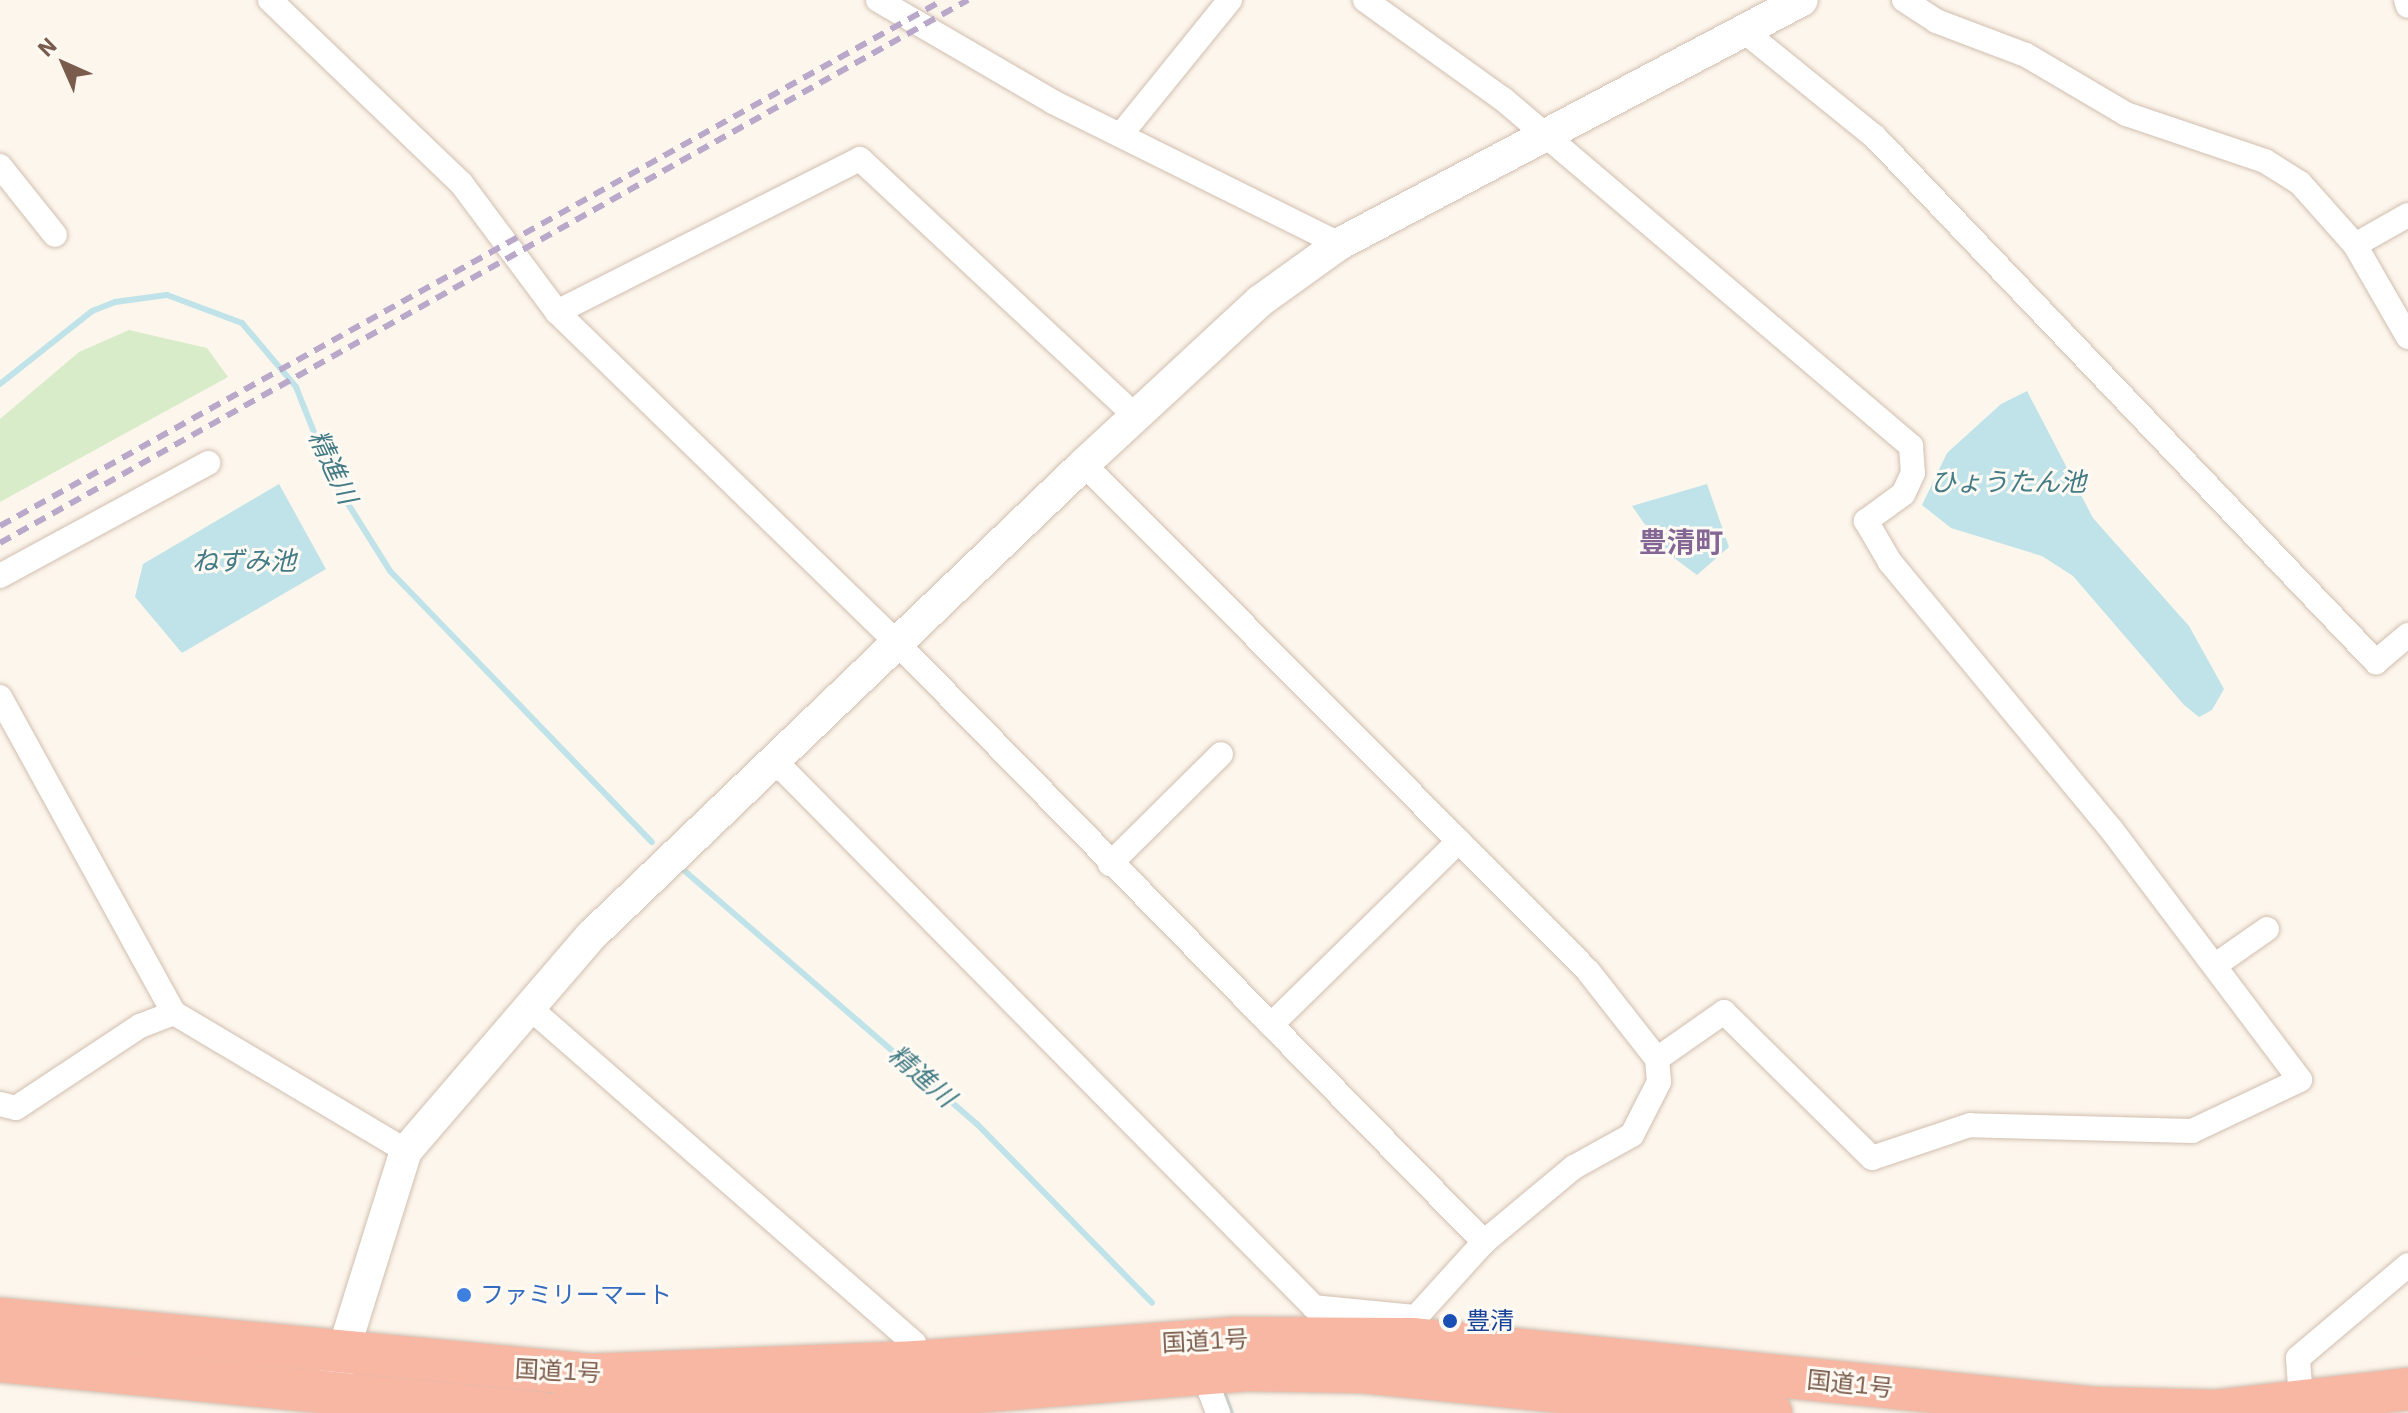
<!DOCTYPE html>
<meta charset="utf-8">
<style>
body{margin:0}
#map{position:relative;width:2408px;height:1413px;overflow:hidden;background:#fdf6ec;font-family:"IBM Plex Sans","Noto Sans JP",sans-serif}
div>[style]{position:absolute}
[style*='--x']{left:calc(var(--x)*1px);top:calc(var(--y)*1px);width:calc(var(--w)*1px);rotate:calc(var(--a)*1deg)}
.green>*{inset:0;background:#d8ecc9}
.water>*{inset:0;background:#bfe3e8}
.stream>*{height:6px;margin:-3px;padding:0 3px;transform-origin:3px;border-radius:3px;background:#bfe3e8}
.roads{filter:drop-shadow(0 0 2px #d1beb0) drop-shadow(0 0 2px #d1beb0)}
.street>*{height:24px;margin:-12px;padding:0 12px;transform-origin:12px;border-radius:12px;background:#fff}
.secondary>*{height:32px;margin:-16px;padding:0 16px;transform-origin:16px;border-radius:16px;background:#fff}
.highway>*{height:42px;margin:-21px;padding:0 21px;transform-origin:21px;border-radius:21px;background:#f7b7a3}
.rail>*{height:6px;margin-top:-3px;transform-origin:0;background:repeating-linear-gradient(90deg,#b9a8c9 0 12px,transparent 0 20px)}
.dots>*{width:22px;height:22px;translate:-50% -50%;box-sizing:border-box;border:4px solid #fffaf3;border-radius:50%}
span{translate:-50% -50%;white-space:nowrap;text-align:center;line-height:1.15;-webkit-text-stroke:6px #fffaf3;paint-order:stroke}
.shop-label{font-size:24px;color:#366cbe}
.left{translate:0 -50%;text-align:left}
.transit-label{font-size:24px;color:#164399}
.street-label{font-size:24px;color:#7a5c4d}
.water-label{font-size:26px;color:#437c86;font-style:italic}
.quarter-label{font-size:28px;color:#846695;font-weight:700}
.north{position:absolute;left:24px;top:24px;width:80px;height:80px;-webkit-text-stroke:6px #fffaf3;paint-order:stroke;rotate:315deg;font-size:22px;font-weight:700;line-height:32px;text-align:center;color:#7a5c4d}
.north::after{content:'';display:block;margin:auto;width:28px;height:36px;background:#7a5c4d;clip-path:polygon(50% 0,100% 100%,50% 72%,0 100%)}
</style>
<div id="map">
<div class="green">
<i style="clip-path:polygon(129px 330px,207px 348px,228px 377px,0 502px,0 419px,79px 352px)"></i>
</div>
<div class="water">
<i style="clip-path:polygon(2027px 391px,2093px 518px,2189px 626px,2224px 689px,2212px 710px,2199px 717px,2184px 705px,2073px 576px,2042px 556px,1951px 528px,1922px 505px,1947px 453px,2001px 404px)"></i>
<i style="clip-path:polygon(279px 484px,326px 569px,182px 653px,135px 597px,143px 564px)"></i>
<i style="clip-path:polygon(1707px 484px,1729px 547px,1697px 575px,1662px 549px,1632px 506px)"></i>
</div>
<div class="stream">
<i style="--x:0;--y:384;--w:117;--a:-38.4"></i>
<i style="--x:92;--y:311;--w:25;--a:-21"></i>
<i style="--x:115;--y:302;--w:52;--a:-7.7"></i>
<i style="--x:167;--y:295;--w:80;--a:20.5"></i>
<i style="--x:242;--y:323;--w:84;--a:49.8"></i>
<i style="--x:296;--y:387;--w:100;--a:68.3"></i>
<i style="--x:333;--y:480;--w:107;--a:57.9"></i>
<i style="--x:390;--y:571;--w:377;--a:46"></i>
<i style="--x:679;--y:866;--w:394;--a:40.9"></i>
<i style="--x:977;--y:1124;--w:250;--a:45.6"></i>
<i style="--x:1221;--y:1386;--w:29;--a:70"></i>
</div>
<div class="roads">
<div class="street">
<i style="--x:270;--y:0;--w:265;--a:43.8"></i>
<i style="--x:461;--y:183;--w:161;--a:53.3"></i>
<i style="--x:557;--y:312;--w:477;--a:44.2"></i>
<i style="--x:899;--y:645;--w:836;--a:45.58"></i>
<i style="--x:878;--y:0;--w:203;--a:30.2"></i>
<i style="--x:1053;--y:102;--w:319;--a:26.4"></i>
<i style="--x:1365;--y:0;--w:170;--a:35.7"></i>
<i style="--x:1503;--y:99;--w:536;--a:40.38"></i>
<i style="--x:1911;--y:446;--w:27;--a:86"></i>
<i style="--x:1913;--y:473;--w:23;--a:115"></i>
<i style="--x:1903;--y:494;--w:46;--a:143.9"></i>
<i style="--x:1866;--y:521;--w:48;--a:59.7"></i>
<i style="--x:1890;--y:562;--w:347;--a:50.4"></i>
<i style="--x:2111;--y:829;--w:314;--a:53"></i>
<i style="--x:2300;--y:1080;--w:119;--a:154.7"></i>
<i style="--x:2192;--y:1131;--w:222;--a:-178.5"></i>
<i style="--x:1970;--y:1125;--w:103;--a:161.4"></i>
<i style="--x:1872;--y:1158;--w:208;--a:-135.4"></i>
<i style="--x:1724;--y:1012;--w:82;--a:145"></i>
<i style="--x:1904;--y:0;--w:38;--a:33"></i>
<i style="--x:1936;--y:21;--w:96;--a:20.7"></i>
<i style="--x:2026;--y:55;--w:116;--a:30.5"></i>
<i style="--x:2126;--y:114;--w:147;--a:18.7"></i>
<i style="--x:2265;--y:161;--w:41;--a:32.2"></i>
<i style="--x:2300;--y:183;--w:83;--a:48.4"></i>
<i style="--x:2355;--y:245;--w:106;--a:60.1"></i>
<i style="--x:2406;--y:0;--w:6;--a:72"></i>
<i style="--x:1744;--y:31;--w:169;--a:39"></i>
<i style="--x:1875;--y:137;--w:726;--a:46.34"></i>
<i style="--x:2376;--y:662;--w:42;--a:-40.2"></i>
<i style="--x:1123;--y:132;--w:170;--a:-51"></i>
<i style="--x:0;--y:166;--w:88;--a:51.4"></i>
<i style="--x:2355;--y:245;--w:61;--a:-29.5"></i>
<i style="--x:557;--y:312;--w:339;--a:-26.8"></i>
<i style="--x:860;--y:159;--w:379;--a:43"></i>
<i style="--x:1084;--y:464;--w:715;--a:45.17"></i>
<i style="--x:1588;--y:971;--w:112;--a:51.9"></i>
<i style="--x:1657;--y:1059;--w:23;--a:85"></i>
<i style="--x:1659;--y:1082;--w:59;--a:117"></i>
<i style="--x:1632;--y:1135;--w:66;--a:151.1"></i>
<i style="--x:1574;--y:1167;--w:117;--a:140.2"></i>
<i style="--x:1484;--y:1242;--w:101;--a:132.2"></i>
<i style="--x:1416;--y:1317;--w:22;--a:100"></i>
<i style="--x:0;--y:576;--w:237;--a:-28.5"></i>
<i style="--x:0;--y:697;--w:361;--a:61.2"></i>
<i style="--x:174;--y:1013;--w:270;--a:30.7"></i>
<i style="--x:776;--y:762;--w:766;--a:45.37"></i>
<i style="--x:1314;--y:1307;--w:102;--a:5.6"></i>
<i style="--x:1110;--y:864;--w:156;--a:-44.7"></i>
<i style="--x:2217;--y:964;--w:61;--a:-35"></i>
<i style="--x:531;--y:1009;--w:508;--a:41.09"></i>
<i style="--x:914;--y:1343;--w:19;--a:84"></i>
<i style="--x:1271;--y:1025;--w:263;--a:-44.4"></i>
<i style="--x:0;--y:1104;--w:16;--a:14"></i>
<i style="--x:16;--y:1108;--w:149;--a:-33.5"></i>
<i style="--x:140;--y:1026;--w:36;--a:-21"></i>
<i style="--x:1204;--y:1376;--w:40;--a:69"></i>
<i style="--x:2301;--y:1401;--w:43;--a:-94"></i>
<i style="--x:2298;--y:1358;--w:144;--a:-40.2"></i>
</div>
<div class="secondary">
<i style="--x:336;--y:1374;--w:234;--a:-72.6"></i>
<i style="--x:406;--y:1151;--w:285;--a:-49.3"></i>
<i style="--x:592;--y:935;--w:681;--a:-43.75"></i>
<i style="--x:1084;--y:464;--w:240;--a:-42.8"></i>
<i style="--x:1260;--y:301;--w:97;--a:-35.8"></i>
<i style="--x:1339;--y:244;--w:523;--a:-27.79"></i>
</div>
<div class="highway">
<i style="--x:0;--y:1319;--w:594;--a:5.41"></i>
<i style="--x:591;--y:1375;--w:325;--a:-2.3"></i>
<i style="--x:916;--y:1362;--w:321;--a:-4.3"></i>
<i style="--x:1236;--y:1338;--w:176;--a:0.3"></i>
<i style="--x:1412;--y:1339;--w:685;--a:5.78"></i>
<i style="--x:2094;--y:1408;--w:121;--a:1.4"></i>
<i style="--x:2215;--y:1411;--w:194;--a:-6.5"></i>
<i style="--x:0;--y:1361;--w:544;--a:5.48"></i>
<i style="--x:558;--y:1413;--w:316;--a:-2.4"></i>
<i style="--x:874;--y:1400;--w:371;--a:-4.6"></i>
<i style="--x:1244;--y:1370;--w:118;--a:1"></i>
<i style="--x:1362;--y:1372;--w:411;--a:5.7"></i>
</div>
</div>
<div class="rail">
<i style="--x:0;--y:526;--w:1080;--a:-29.15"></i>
<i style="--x:0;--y:543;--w:1110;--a:-29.29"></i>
</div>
<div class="dots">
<i style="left:464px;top:1295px;background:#3f7fe0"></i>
<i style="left:1450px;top:1321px;background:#1a4fb4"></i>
</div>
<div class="shop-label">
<span class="left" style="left:480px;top:1295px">ファミリーマート</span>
</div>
<div class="transit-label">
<span class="left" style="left:1466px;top:1321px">豊清</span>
</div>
<div class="street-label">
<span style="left:1205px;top:1341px;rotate:-3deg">国道1号</span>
<span style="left:558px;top:1371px;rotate:3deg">国道1号</span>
<span style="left:1850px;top:1384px;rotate:6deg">国道1号</span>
</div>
<div class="water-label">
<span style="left:333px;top:467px;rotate:65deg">精進川</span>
<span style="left:2008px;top:482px">ひょうたん池</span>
<span style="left:244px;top:561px">ねずみ池</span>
<span style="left:922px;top:1076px;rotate:41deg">精進川</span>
</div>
<div class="quarter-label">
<span style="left:1681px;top:542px">豊清町</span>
</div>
<div class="north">N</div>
</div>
